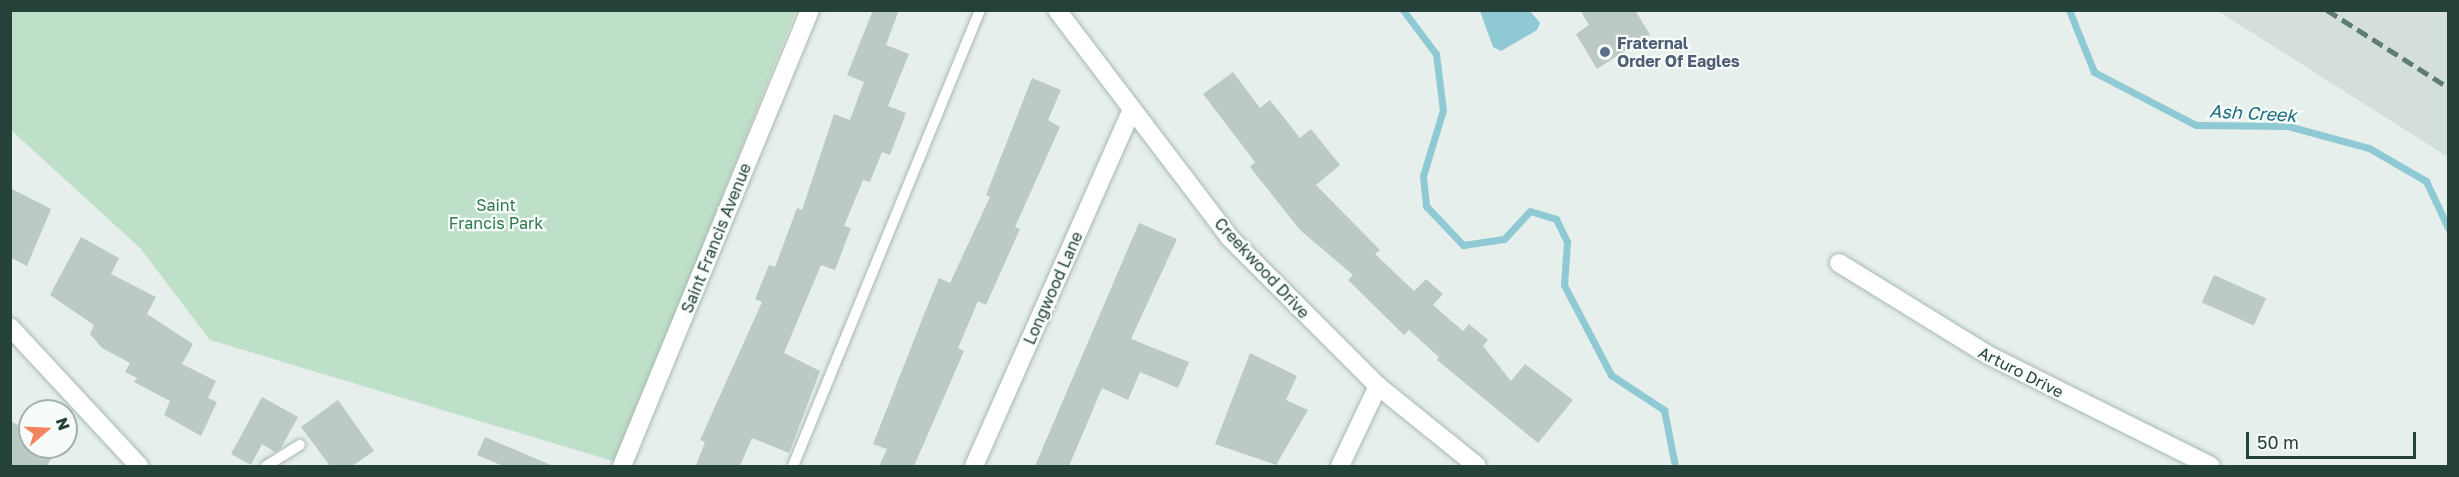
<!DOCTYPE html>
<style>
body{margin:0}
#map{position:relative;width:2459px;height:477px;overflow:hidden;background:#e6efeb;font-family:"Golos Text",sans-serif}
div>[style]{position:absolute}
[style*='--x']{left:calc(var(--x)*1px);top:calc(var(--y)*1px);width:calc(var(--w)*1px);rotate:calc(var(--a)*1deg)}
.built>*{inset:0;background:#d4dfda}
.green>*{inset:0;background:#bfe0c8}
.water>*{inset:0;background:#8ec9d4}
.stream>*{height:7px;margin:-3.5px;padding:0 3.5px;transform-origin:3.5px;border-radius:3.5px;background:#8ec9d4}
.building>*{inset:0;background:#bbcac4;transform-origin:0 0}
.roads{filter:drop-shadow(0 0 2px #a8b8b2) drop-shadow(0 0 2px #a8b8b2)}
.service>*{height:10px;margin:-5px;padding:0 5px;transform-origin:5px;border-radius:5px;background:#fff}
.minor>*{height:18px;margin:-9px;padding:0 9px;transform-origin:9px;border-radius:9px;background:#fff}
.tertiary>*{height:18px;margin:-9px;padding:0 9px;transform-origin:9px;border-radius:9px;background:#fff}
.rail>*{height:4.5px;margin-top:-2.25px;transform-origin:0;background:repeating-linear-gradient(90deg,#5f7d75 0 12px,transparent 0 18px)}
.dots>*{width:16px;height:16px;translate:-50% -50%;box-sizing:border-box;border:3px solid #f7fbf9;border-radius:50%}
span{translate:-50% -50%;white-space:nowrap;text-align:center;line-height:1.15;-webkit-text-stroke:4.5px #f7fbf9;paint-order:stroke}
.service-label{font-size:16px;color:#4e5e75;font-weight:700}
.left{translate:0 -50%;text-align:left}
.park-label{font-size:16px;color:#2d7a4b}
.street-label{font-size:16px;color:#24423a}
.water-label{font-size:18px;color:#1c6f80;font-style:italic}
.frame{position:absolute;inset:0;border:12px solid #24423a;pointer-events:none}
.north{position:absolute;left:18px;top:399px;width:60px;height:60px;box-sizing:border-box;background:#f7fbf9;border:2px solid #a3b1ad;border-radius:50%;rotate:71deg;font-size:16px;font-weight:700;line-height:24px;text-align:center;color:#24423a}
.north::after{content:'';display:block;margin:auto;width:21px;height:27px;background:#f4845f;clip-path:polygon(50% 0,100% 100%,50% 72%,0 100%)}
.scale{position:absolute;left:2246px;top:432px;width:170px;height:27px;box-sizing:border-box;border:3px solid #24423a;border-top:0;padding-left:8px;font-size:18px;line-height:21px;white-space:nowrap;color:#24423a;-webkit-text-stroke:4px #f7fbf9;paint-order:stroke}
</style>
<div id="map">
<div class="built">
<i style="clip-path:polygon(2218px 11px,2448px 11px,2448px 157px)"></i>
</div>
<div class="green">
<i style="clip-path:polygon(10px 11px,796px 11px,616px 462px,210px 340px,140px 248px,11px 130px)"></i>
</div>
<div class="water">
<i style="clip-path:polygon(1480px 11px,1530px 11px,1540px 23px,1537px 30px,1501px 51px,1493px 47px)"></i>
</div>
<div class="stream">
<i style="--x:1403;--y:10;--w:55;--a:53.1"></i>
<i style="--x:1436;--y:54;--w:56;--a:82.9"></i>
<i style="--x:1443;--y:110;--w:69;--a:106.9"></i>
<i style="--x:1423;--y:176;--w:30;--a:84"></i>
<i style="--x:1426;--y:206;--w:54;--a:46.5"></i>
<i style="--x:1463;--y:245;--w:41;--a:-8.3"></i>
<i style="--x:1504;--y:239;--w:38;--a:-47"></i>
<i style="--x:1530;--y:211;--w:27;--a:17"></i>
<i style="--x:1556;--y:219;--w:25;--a:64"></i>
<i style="--x:1567;--y:242;--w:43;--a:94"></i>
<i style="--x:1564;--y:285;--w:102;--a:62.4"></i>
<i style="--x:1611;--y:375;--w:64;--a:33.4"></i>
<i style="--x:1664;--y:410;--w:57;--a:78.9"></i>
<i style="--x:2069;--y:10;--w:67;--a:68"></i>
<i style="--x:2094;--y:72;--w:115;--a:27.5"></i>
<i style="--x:2196;--y:125;--w:92;--a:0.6"></i>
<i style="--x:2288;--y:126;--w:84;--a:15.2"></i>
<i style="--x:2369;--y:148;--w:66;--a:30.1"></i>
<i style="--x:2426;--y:181;--w:52;--a:64.9"></i>
</div>
<div class="building">
<i style="clip-path:polygon(873px 10px,899px 10px,886px 45px,909px 54px,888px 106px,906px 113px,890px 155px,882px 152px,870px 182px,863px 180px,844px 226px,851px 228px,835px 270px,821px 265px,784px 353px,820px 371px,789px 453px,752px 438px,740px 466px,696px 466px,705px 442px,700px 440px,762px 302px,755px 299px,769px 265px,775px 267px,797px 208px,802px 210px,834px 114px,850px 120px,864px 82px,847px 75px)"></i>
<i style="clip-path:polygon(1580px 10px,1635px 10px,1650px 35px,1597px 69px,1576px 34px,1589px 25px)"></i>
<i style="clip-path:polygon(1233px 72px,1260px 108px,1270px 100px,1300px 138px,1311px 129px,1340px 165px,1316px 185px,1380px 250px,1375px 254px,1414px 291px,1426px 279px,1443px 294px,1433px 305px,1463px 331px,1469px 324px,1488px 340px,1483px 346px,1511px 381px,1525px 364px,1573px 400px,1538px 443px,1437px 360px,1439px 357px,1409px 330px,1404px 335px,1348px 280px,1353px 275px,1300px 230px,1250px 167px,1255px 162px,1203px 94px)"></i>
<i style="clip-path:polygon(1032px 78px,1061px 90px,1048px 120px,1060px 127px,1015px 227px,1020px 229px,986px 305px,978px 301px,958px 348px,964px 351px,914px 466px,879px 466px,887px 449px,873px 444px,923px 317px,939px 278px,950px 283px,990px 197px,986px 195px)"></i>
<i style="clip-path:polygon(10px 188px,51px 209px,27px 266px,10px 257px)"></i>
<i style="clip-path:polygon(1139px 223px,1177px 239px,1131px 339px,1189px 362px,1178px 388px,1140px 372px,1128px 400px,1102px 388px,1069px 466px,1035px 466px)"></i>
<i style="clip-path:polygon(81px 237px,119px 258px,111px 274px,156px 297px,147px 314px,193px 344px,182px 364px,216px 381px,208px 398px,217px 402px,201px 436px,164px 415px,170px 401px,134px 382px,137px 378px,125px 372px,130px 363px,102px 348px,90px 334px,94px 325px,50px 295px)"></i>
<i style="left:2214px;top:275px;width:57px;height:30px;rotate:24deg"></i>
<i style="clip-path:polygon(1250px 353px,1297px 376px,1286px 400px,1308px 410px,1276px 465px,1215px 444px)"></i>
<i style="clip-path:polygon(262px 397px,298px 417px,281px 448px,275px 452px,262px 444px,251px 465px,231px 454px)"></i>
<i style="clip-path:polygon(338px 400px,374px 451px,352px 466px,330px 466px,301px 427px)"></i>
<i style="clip-path:polygon(10px 421px,30px 431px,30px 447px,58px 447px,47px 466px,10px 466px)"></i>
<i style="clip-path:polygon(485px 437px,553px 466px,503px 466px,477px 455px)"></i>
</div>
<div class="roads">
<div class="service">
<i style="--x:266;--y:466;--w:40;--a:-32"></i>
<i style="--x:793;--y:466;--w:493;--a:-67.7"></i>
</div>
<div class="minor">
<i style="--x:1057;--y:10;--w:285;--a:52.8"></i>
<i style="--x:1229;--y:237;--w:211;--a:45"></i>
<i style="--x:1378;--y:386;--w:127;--a:38.9"></i>
<i style="--x:1839;--y:263;--w:175;--a:31.7"></i>
<i style="--x:1988;--y:355;--w:249;--a:26.5"></i>
<i style="--x:10;--y:327;--w:190;--a:47.1"></i>
<i style="--x:974;--y:466;--w:389;--a:-66.1"></i>
<i style="--x:1340;--y:466;--w:89;--a:-64.6"></i>
</div>
<div class="tertiary">
<i style="--x:622;--y:466;--w:493;--a:-67.6"></i>
</div>
</div>
<div class="rail">
<i style="--x:2327;--y:10;--w:143;--a:32.5"></i>
</div>
<div class="dots">
<i style="left:1605px;top:52px;background:#5c6f8a"></i>
</div>
<div class="service-label">
<span class="left" style="left:1617px;top:52px">Fraternal<br>Order Of Eagles</span>
</div>
<div class="park-label">
<span style="left:496px;top:214px">Saint<br>Francis Park</span>
</div>
<div class="street-label">
<span style="left:716px;top:238px;rotate:-68deg">Saint Francis Avenue</span>
<span style="left:1262px;top:268px;rotate:47deg">Creekwood Drive</span>
<span style="left:1053px;top:288px;rotate:-66deg">Longwood Lane</span>
<span style="left:2021px;top:372px;rotate:27deg">Arturo Drive</span>
</div>
<div class="water-label">
<span style="left:2253px;top:113px;rotate:3deg">Ash Creek</span>
</div>
<div class="frame"></div>
<div class="north">N</div>
<div class="scale">50 m</div>
</div>
